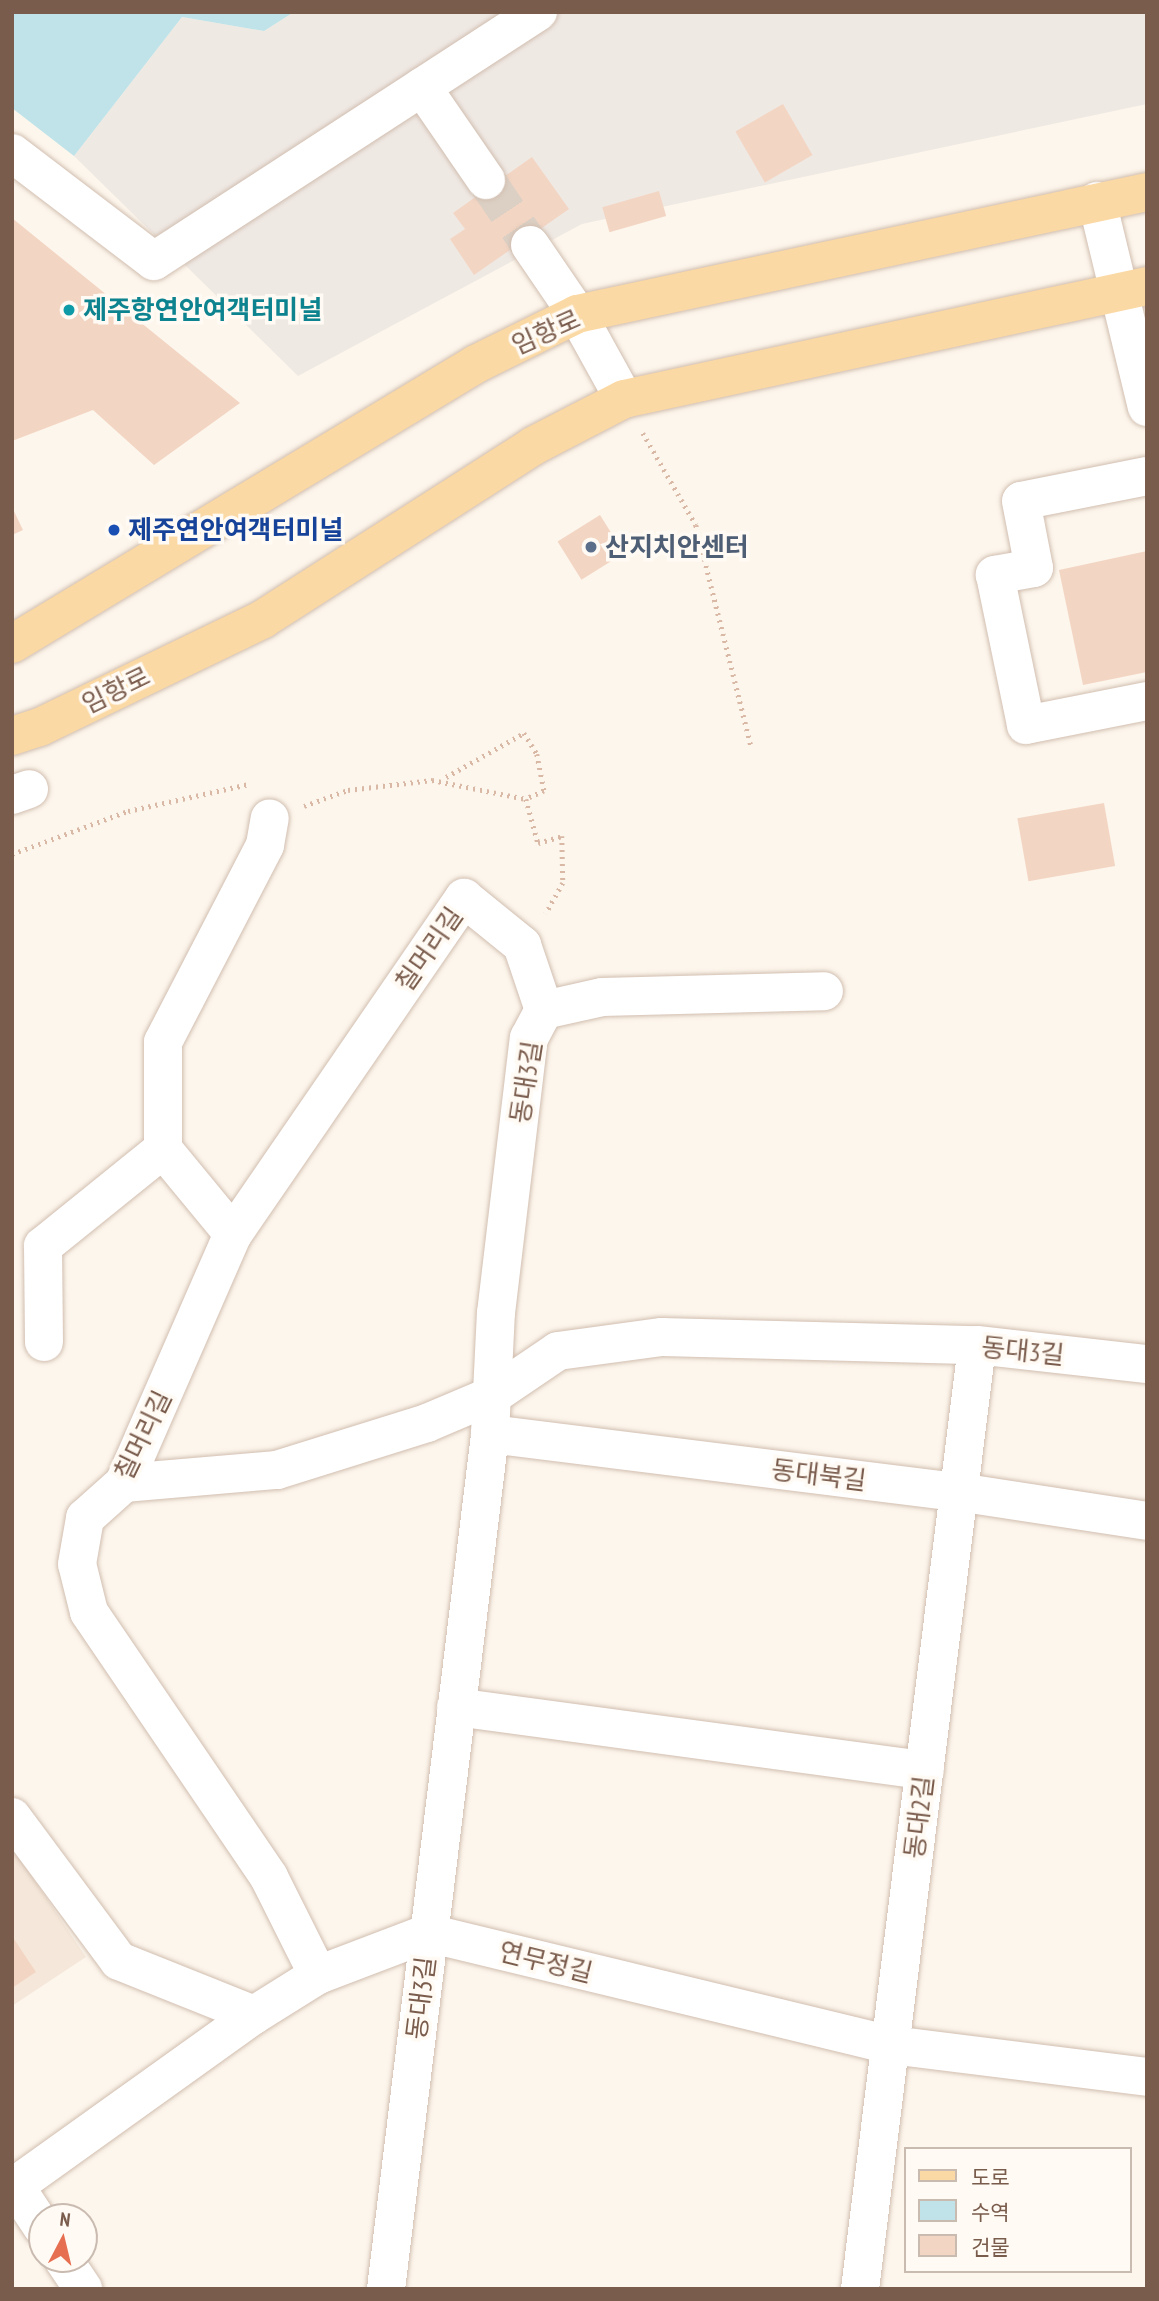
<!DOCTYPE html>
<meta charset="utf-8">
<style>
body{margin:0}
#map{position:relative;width:1159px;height:2301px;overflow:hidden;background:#fdf6ec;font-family:"PT Sans Narrow","Noto Sans KR",sans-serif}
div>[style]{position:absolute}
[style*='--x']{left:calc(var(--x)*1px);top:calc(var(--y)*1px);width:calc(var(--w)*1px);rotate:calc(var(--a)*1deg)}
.residential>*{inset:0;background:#f5e8da}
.industrial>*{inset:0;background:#efe9e4}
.water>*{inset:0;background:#bfe3e8}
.building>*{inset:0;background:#f3d5c3;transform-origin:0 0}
.minor-tunnel>*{height:38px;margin-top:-19px;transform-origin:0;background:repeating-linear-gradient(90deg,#dcd0c4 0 38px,transparent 0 57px)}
.path>*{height:4.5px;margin-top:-2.25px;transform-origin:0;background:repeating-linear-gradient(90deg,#d9b8a5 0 2px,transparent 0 7px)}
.roads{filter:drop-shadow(0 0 2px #d1beb0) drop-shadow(0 0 2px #d1beb0)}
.minor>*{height:38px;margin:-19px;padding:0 19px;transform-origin:19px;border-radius:19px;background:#fff}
.major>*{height:38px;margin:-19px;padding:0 19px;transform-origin:19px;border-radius:19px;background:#fbd9a5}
.dots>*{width:19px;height:19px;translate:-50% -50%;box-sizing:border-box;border:4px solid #fffaf3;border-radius:50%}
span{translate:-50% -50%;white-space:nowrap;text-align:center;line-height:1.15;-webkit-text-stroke:7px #fffaf3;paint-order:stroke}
.culture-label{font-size:26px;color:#0d838f;font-weight:700}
.left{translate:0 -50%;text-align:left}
.street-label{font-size:26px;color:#7a5c4d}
.transit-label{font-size:26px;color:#164399;font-weight:700}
.service-label{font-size:26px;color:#4e5e75;font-weight:700}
.frame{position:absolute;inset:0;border:14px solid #7a5c4d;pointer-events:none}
.legend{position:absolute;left:904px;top:2147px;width:228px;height:126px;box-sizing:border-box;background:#fffaf3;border:2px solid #cabbb1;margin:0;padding:9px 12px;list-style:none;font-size:21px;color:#7a5c4d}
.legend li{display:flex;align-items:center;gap:14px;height:35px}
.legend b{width:35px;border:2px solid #cabbb1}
.north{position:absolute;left:28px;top:2203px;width:70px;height:70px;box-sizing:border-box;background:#fffaf3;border:2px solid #cabbb1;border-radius:50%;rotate:7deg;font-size:19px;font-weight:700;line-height:28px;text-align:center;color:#7a5c4d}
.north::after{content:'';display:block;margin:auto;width:24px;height:32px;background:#e76f51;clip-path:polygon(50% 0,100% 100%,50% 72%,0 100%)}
</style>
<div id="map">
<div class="residential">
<i style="clip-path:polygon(12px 1847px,86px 1957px,12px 2006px)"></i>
</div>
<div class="industrial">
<i style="clip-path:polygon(294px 12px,1147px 12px,1147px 104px,582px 224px,298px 376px,74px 156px,182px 17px,264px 31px)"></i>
</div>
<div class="water">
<i style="clip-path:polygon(12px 12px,294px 12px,264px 31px,182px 17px,74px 156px,12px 108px)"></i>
</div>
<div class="building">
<i style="left:783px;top:104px;width:59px;height:55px;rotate:60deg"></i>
<i style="clip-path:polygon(532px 157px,569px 209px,474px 275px,450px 239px,465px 229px,453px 213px)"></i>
<i style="left:659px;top:191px;width:26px;height:59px;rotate:74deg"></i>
<i style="clip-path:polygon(12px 218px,240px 403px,154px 465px,93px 410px,12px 441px)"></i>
<i style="clip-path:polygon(12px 507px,23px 530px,12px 535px)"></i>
<i style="left:600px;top:515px;width:45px;height:50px;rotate:58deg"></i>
<i style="clip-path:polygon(1147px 551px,1147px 672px,1083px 685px,1059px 570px)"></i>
<i style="left:1104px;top:803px;width:64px;height:88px;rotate:80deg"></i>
<i style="clip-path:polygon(12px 1936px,36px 1972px,12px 1988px)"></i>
</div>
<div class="minor-tunnel">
<i style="--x:486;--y:180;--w:78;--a:55.9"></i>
</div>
<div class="path">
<i style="--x:643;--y:433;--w:106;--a:60.1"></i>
<i style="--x:696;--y:525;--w:227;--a:76"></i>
<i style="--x:446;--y:777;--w:90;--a:-29.4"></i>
<i style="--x:524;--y:733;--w:25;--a:58"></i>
<i style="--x:537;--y:754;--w:38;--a:79"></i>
<i style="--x:544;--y:791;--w:20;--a:156"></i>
<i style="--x:304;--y:806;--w:47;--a:-20"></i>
<i style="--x:348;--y:790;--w:85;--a:-6.8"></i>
<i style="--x:432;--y:780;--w:96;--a:11.4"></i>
<i style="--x:526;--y:799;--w:46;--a:74.7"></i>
<i style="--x:538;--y:843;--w:25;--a:-16"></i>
<i style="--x:562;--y:836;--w:47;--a:88.8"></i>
<i style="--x:563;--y:883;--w:35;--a:119"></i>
<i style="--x:12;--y:854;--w:124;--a:-20.3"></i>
<i style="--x:128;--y:811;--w:124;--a:-12.6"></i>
</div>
<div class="roads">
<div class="minor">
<i style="--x:422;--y:87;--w:113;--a:55.5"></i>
<i style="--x:12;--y:153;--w:178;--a:37.3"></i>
<i style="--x:154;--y:261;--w:458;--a:-33"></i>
<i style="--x:1097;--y:201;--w:212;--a:76.4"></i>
<i style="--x:530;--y:245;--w:83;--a:55.7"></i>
<i style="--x:577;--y:314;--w:97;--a:61.1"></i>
<i style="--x:1147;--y:476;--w:128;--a:168.8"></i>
<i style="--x:1021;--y:501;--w:68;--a:79"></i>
<i style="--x:1034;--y:568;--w:40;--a:170"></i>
<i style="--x:995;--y:575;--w:153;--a:78.3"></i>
<i style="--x:1026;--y:725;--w:123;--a:-11.2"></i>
<i style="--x:12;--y:795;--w:18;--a:-19"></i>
<i style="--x:233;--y:1234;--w:110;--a:-129.5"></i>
<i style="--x:163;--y:1149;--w:107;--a:-90"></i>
<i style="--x:163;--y:1042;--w:222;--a:-62.6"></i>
<i style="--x:265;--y:845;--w:27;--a:-80"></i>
<i style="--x:44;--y:1342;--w:96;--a:-90.6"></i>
<i style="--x:43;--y:1246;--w:154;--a:-38.9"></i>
<i style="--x:490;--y:1434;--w:472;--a:7.1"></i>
<i style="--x:958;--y:1492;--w:191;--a:8.7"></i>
<i style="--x:124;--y:1483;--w:154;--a:-4.9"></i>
<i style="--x:277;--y:1470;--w:157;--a:-17.4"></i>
<i style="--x:427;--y:1423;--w:72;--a:-23"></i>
<i style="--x:493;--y:1395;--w:78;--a:-34.1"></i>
<i style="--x:558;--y:1351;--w:105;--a:-7.7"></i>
<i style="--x:662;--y:1337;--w:315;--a:1.5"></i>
<i style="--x:977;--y:1345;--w:171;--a:6.4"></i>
<i style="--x:456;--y:1707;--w:473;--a:7.7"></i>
<i style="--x:12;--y:1817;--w:179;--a:53.4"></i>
<i style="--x:119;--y:1961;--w:145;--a:21.8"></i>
<i style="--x:318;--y:1975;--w:110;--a:-116.6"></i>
<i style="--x:269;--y:1877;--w:320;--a:-124.2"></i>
<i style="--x:89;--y:1612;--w:49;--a:-104"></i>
<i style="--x:77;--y:1564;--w:47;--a:-80.1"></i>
<i style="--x:85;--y:1518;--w:52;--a:-41.9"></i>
<i style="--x:124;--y:1483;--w:272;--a:-66.4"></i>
<i style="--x:233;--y:1234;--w:408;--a:-55.5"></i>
<i style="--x:464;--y:898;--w:75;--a:39"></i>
<i style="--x:522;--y:945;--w:69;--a:71.3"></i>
<i style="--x:15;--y:2186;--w:49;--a:56.6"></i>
<i style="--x:12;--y:2188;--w:297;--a:-35.6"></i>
<i style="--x:254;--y:2015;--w:75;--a:-32"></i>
<i style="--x:318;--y:1975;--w:118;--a:-20.9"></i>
<i style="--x:428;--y:1933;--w:476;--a:13.6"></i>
<i style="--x:891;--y:2045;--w:258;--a:7.1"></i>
<i style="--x:63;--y:2259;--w:36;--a:56"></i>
<i style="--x:386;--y:2289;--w:861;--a:-83.06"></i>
<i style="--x:490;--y:1434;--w:121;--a:-87.2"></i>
<i style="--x:496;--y:1313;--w:277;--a:-83.2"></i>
<i style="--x:529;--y:1038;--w:32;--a:-62"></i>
<i style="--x:544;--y:1010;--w:59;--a:-12.6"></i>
<i style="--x:602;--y:997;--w:222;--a:-1.5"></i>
<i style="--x:860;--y:2289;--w:951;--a:-82.93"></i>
</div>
<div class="major">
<i style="--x:12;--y:644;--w:542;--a:-31.11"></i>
<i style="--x:476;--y:364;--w:113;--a:-26.3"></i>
<i style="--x:577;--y:314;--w:583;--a:-12.08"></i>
<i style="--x:12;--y:736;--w:29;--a:-18"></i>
<i style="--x:40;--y:727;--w:248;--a:-25.8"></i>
<i style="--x:263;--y:619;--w:321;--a:-32.6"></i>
<i style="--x:533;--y:446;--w:102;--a:-27.3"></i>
<i style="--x:624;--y:399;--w:535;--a:-12.19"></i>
</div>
</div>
<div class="dots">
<i style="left:69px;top:310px;background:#0f9aa8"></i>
<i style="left:114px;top:530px;background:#1a4fb4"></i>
<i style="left:591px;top:547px;background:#5c6f8a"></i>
</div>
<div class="culture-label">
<span class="left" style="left:83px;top:310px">제주항연안여객터미널</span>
</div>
<div class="street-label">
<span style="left:546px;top:332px;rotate:-24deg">임항로</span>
<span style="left:116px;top:690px;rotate:-26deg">임항로</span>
<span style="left:429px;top:949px;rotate:-55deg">칠머리길</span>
<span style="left:526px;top:1082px;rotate:-81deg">동대3길</span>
<span style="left:1023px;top:1351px;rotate:6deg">동대3길</span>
<span style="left:143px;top:1435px;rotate:-64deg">칠머리길</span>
<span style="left:819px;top:1475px;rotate:7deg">동대북길</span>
<span style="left:919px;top:1817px;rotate:-83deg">동대2길</span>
<span style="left:546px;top:1962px;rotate:14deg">연무정길</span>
<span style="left:421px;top:1998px;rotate:-83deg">동대3길</span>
</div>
<div class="transit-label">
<span class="left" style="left:128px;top:530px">제주연안여객터미널</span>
</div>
<div class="service-label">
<span class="left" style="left:605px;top:547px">산지치안센터</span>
</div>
<div class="frame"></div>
<ul class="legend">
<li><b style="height:9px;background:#fbd9a5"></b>도로</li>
<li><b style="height:19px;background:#bfe3e8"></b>수역</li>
<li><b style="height:19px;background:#f3d5c3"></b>건물</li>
</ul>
<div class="north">N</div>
</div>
